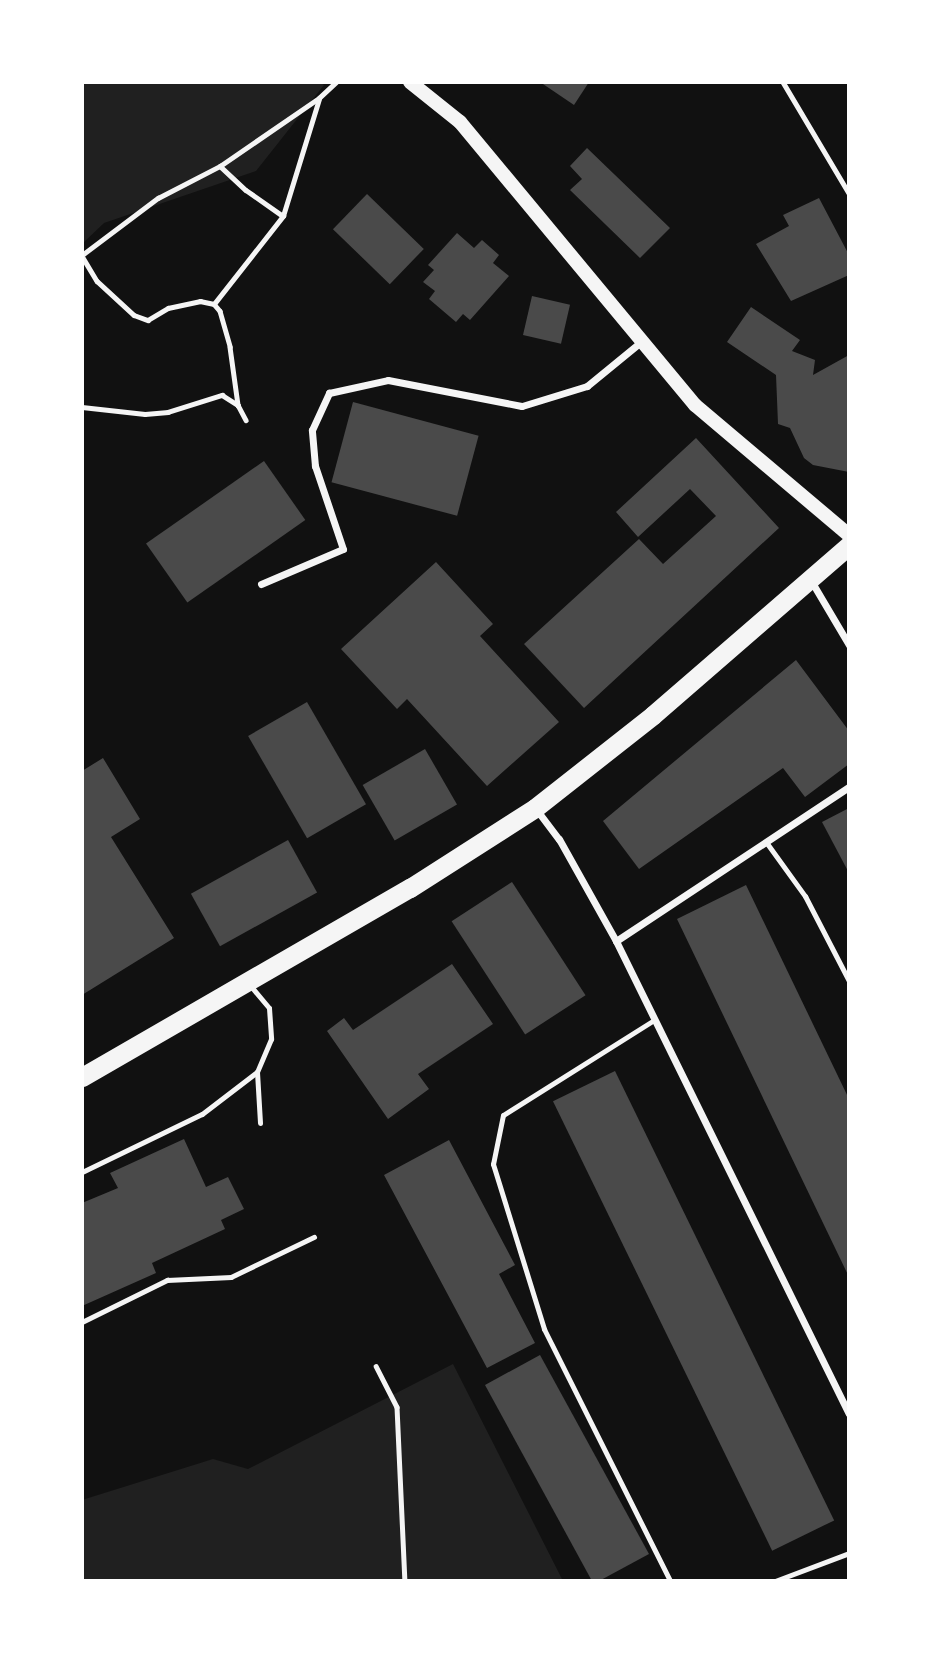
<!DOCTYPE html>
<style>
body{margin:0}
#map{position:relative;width:931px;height:1663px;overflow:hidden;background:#111;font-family:Helvetica,sans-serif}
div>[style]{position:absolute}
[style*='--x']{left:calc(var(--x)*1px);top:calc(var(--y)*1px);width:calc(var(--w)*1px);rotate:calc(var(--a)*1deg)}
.green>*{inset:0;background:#202020}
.building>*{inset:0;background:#4a4a4a;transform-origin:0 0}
.path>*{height:4.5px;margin:-2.25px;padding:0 2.25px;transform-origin:2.25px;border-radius:2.25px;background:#f5f5f5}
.service>*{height:5px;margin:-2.5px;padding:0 2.5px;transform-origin:2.5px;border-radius:2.5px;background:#f5f5f5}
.minor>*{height:7px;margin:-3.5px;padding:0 3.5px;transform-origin:3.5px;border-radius:3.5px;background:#f5f5f5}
.secondary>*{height:14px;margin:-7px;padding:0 7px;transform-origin:7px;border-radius:7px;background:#f5f5f5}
.trunk>*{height:19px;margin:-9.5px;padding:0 9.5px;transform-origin:9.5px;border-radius:9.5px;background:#f5f5f5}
span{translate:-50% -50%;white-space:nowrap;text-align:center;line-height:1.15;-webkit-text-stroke:5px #fff;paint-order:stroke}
.frame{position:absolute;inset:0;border:84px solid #fff;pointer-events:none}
</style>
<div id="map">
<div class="green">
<i style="clip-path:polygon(82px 82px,320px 82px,324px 85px,256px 171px,104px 223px,82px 244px)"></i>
<i style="clip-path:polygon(453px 1364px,563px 1581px,82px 1581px,82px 1500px,213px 1459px,248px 1469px)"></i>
</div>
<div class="building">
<i style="clip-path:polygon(540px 82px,589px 82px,574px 105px)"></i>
<i style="clip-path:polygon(587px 148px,670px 228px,640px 258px,570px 190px,582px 179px,570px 166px)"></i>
<i style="left:367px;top:194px;width:79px;height:49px;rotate:44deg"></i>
<i style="clip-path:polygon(819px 198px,849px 255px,849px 275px,791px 301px,756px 244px,789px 226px,783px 215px)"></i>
<i style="clip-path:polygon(457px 233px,474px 248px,482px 240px,499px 255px,493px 263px,509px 276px,470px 320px,463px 314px,456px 322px,429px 299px,435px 291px,423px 282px,434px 270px,428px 265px)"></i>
<i style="left:532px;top:296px;width:39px;height:40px;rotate:13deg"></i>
<i style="clip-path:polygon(751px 307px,800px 340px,792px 351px,815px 360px,813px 375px,849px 355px,849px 472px,813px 465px,804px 458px,790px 428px,778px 424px,776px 375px,727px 342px)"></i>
<i style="left:353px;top:402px;width:130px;height:83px;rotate:15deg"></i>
<i style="clip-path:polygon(696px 438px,779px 528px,584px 708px,524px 644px,639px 539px,663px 564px,716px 516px,690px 489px,638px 537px,616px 512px)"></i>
<i style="left:264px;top:461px;width:72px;height:144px;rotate:55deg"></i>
<i style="clip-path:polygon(436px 562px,493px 624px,480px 636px,559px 722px,487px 786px,407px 699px,397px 709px,341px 649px)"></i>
<i style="clip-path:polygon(796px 660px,849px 731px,849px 764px,805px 797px,783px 768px,639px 869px,603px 821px)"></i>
<i style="left:307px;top:702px;width:118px;height:68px;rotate:60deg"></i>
<i style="left:425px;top:749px;width:64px;height:72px;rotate:60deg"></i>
<i style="clip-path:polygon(103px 758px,140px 819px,111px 837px,174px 938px,82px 995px,82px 771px)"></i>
<i style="clip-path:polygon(849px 808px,849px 873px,822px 822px)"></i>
<i style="left:288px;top:840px;width:60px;height:111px;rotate:61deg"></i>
<i style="left:512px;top:882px;width:135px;height:72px;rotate:57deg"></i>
<i style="clip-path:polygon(746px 885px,849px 1099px,849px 1277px,677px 919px)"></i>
<i style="clip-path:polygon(452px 964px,493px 1024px,418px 1074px,429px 1089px,388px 1119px,327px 1031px,344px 1018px,353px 1030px)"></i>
<i style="left:615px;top:1071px;width:500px;height:69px;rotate:64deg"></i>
<i style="clip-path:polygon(184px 1139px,206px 1187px,228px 1177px,244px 1209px,221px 1220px,225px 1229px,152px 1263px,156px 1273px,82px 1306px,82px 1203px,118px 1188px,110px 1173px)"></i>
<i style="clip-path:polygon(449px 1140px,515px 1265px,499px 1274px,535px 1343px,487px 1368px,384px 1175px)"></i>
<i style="clip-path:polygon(540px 1355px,649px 1554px,599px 1581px,592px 1581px,485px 1385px)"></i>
</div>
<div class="path">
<i style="--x:783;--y:82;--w:129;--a:59.3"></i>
<i style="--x:220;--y:166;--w:35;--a:43"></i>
<i style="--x:246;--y:190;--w:45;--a:35.1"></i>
<i style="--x:283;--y:216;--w:122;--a:-72.9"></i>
<i style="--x:82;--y:255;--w:95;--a:-36.9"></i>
<i style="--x:158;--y:198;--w:70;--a:-27.3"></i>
<i style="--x:220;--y:166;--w:120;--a:-34.5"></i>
<i style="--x:319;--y:98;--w:23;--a:-43"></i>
<i style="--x:82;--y:256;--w:29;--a:59"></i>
<i style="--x:97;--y:281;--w:50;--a:42.6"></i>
<i style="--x:134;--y:315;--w:15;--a:20"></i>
<i style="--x:148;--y:320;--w:23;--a:-31"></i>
<i style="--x:168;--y:308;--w:33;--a:-12"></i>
<i style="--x:200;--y:301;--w:14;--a:12"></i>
<i style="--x:214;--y:304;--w:9;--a:49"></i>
<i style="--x:220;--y:311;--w:37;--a:74"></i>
<i style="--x:230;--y:347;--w:59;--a:82.1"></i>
<i style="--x:214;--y:304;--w:112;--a:-51.9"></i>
<i style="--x:82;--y:407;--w:63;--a:6.3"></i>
<i style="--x:145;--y:414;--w:23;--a:-5"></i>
<i style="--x:168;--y:412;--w:57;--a:-17.5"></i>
<i style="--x:222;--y:395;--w:19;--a:32"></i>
<i style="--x:238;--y:405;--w:17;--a:62"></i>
<i style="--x:82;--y:1322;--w:95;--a:-26.3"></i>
<i style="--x:167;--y:1280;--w:64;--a:-2.7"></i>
<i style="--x:231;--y:1277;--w:92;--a:-25.7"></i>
<i style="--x:376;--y:1366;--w:46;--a:62.9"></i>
<i style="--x:397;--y:1407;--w:174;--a:87.4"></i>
</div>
<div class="service">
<i style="--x:766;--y:842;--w:67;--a:54.2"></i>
<i style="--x:805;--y:896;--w:96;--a:62.6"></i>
<i style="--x:249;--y:984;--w:31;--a:50"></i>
<i style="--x:269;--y:1008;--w:31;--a:86"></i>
<i style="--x:271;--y:1039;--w:36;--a:113"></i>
<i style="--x:257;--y:1072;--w:51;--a:86.6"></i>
<i style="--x:654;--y:1020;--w:178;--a:147.8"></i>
<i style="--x:503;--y:1115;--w:50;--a:101.5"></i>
<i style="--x:493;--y:1164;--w:173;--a:72.8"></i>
<i style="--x:544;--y:1329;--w:282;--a:63.4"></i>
<i style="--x:82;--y:1172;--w:133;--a:-25.8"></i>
<i style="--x:202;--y:1114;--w:69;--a:-37.4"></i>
<i style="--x:775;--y:1581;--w:79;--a:-20.7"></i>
</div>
<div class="minor">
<i style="--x:810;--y:579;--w:77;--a:59.4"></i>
<i style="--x:261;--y:584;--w:89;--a:-23.1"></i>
<i style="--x:343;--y:549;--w:88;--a:-108.6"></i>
<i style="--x:315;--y:466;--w:36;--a:-95"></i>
<i style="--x:312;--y:430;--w:41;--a:-65.3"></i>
<i style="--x:329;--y:393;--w:60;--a:-12.4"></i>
<i style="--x:388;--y:380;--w:136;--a:11"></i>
<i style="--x:522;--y:406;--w:68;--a:-17.1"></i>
<i style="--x:587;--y:386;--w:71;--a:-39.3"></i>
<i style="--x:536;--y:809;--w:38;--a:53"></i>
<i style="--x:559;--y:839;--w:117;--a:60.8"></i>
<i style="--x:616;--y:941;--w:527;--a:63.78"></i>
<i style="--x:616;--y:941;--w:279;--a:-33.5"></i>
</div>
<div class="secondary">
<i style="--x:410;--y:82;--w:64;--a:38.7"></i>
<i style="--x:460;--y:122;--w:368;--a:50.3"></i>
<i style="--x:695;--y:405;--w:202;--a:40.2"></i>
</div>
<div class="trunk">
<i style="--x:82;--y:1077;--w:379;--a:-30"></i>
<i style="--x:410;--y:888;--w:148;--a:-32.6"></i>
<i style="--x:535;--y:808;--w:150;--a:-38.2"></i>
<i style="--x:653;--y:715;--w:259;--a:-40.9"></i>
</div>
<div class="frame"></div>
</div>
